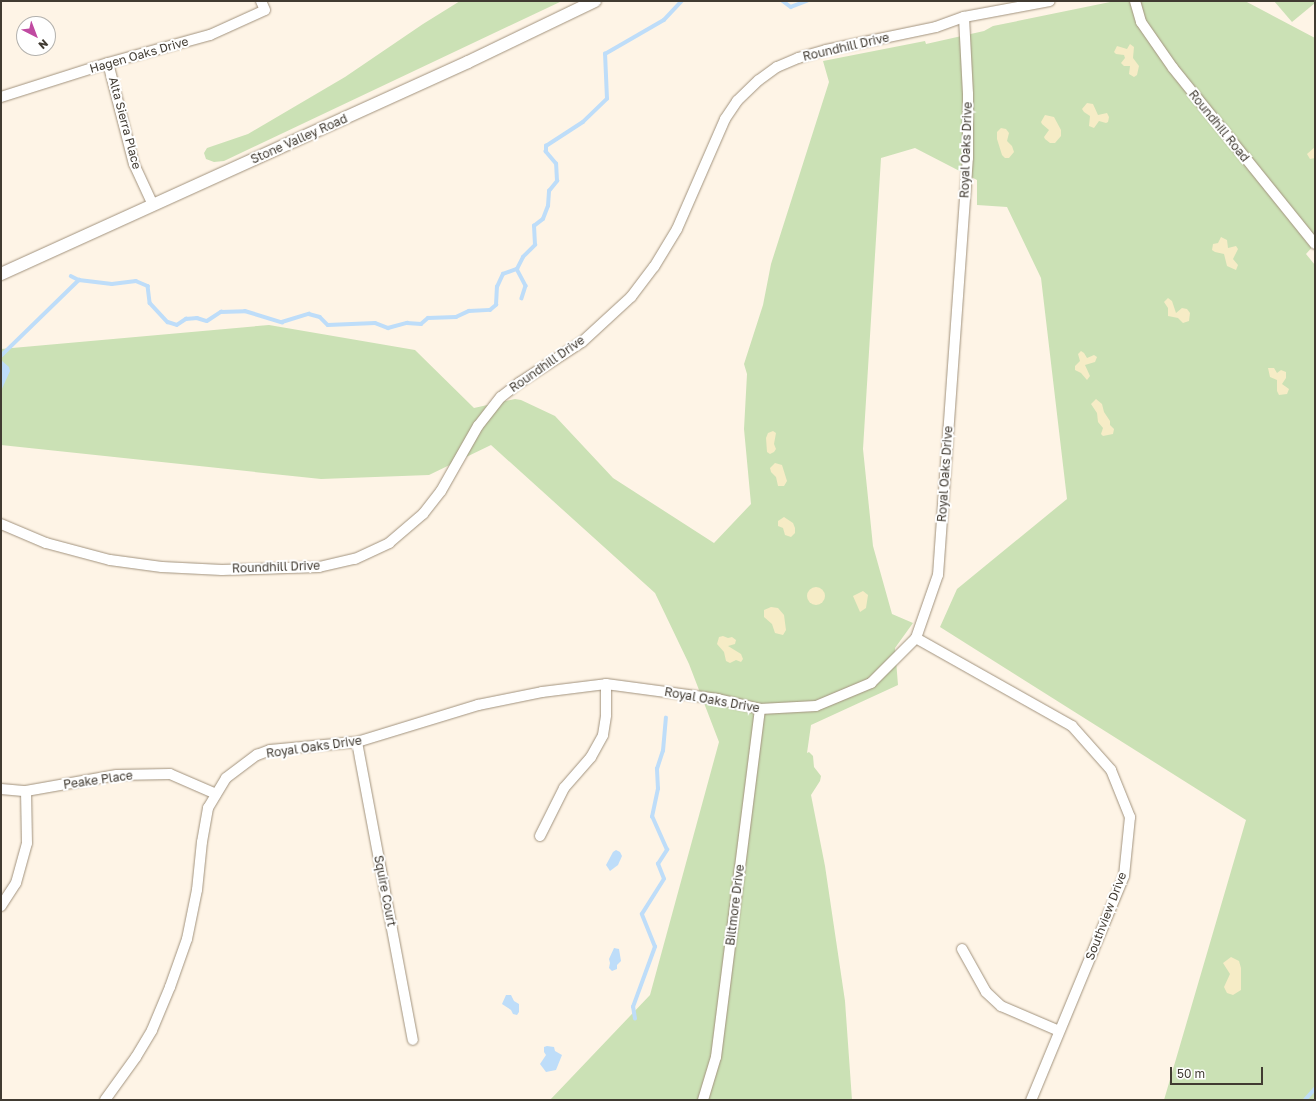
<!DOCTYPE html>
<style>
body{margin:0}
#map{position:relative;width:1316px;height:1101px;overflow:hidden;background:#fef4e6;font-family:"Golos Text",sans-serif}
div>[style]{position:absolute}
[style*='--x']{left:calc(var(--x)*1px);top:calc(var(--y)*1px);width:calc(var(--w)*1px);rotate:calc(var(--a)*1deg)}
.green>*{inset:0;background:#cbe1b5}
.sand>*{inset:0;background:#f6ecc6}
.round{border-radius:50%}
.water>*{inset:0;background:#beddf9}
.stream>*{height:3.5px;margin:-1.75px;padding:0 1.75px;transform-origin:1.75px;border-radius:1.75px;background:#beddf9}
.roads{filter:drop-shadow(0 0 1px #a2937e) drop-shadow(0 0 1px #a2937e)}
.minor>*{height:10px;margin:-5px;padding:0 5px;transform-origin:5px;border-radius:5px;background:#fff}
.tertiary>*{height:12px;margin:-6px;padding:0 6px;transform-origin:6px;border-radius:6px;background:#fff}
span{translate:-50% -50%;white-space:nowrap;text-align:center;line-height:1.15;-webkit-text-stroke:4px #fff;paint-order:stroke}
.street-label{font-size:12px;color:#413b32}
.frame{position:absolute;inset:0;border:2px solid #413b32;pointer-events:none}
.north{position:absolute;left:16px;top:16px;width:40px;height:40px;box-sizing:border-box;background:#fff;border:1px solid #b3b1ad;border-radius:50%;rotate:138deg;font-size:11px;font-weight:700;line-height:16px;text-align:center;color:#413b32}
.north::after{content:'';display:block;margin:auto;width:14px;height:18px;background:#c04aa1;clip-path:polygon(50% 0,100% 100%,50% 72%,0 100%)}
.scale{position:absolute;left:1170px;top:1067px;width:93px;height:18px;box-sizing:border-box;border:2px solid #413b32;border-top:0;padding-left:5px;font-size:12px;line-height:14px;white-space:nowrap;color:#413b32;-webkit-text-stroke:3px #fff;paint-order:stroke}
</style>
<div id="map">
<div class="green">
<i style="clip-path:polygon(460px 1px,562px 1px,224px 161px,214px 162px,206px 159px,204px 153px,207px 148px,248px 134px,345px 77px,423px 24px)"></i>
<i style="clip-path:polygon(1115px 1px,1245px 1px,1315px 38px,1315px 244px,1306px 254px,1315px 265px,1315px 1100px,1164px 1100px,1246px 820px,940px 627px,957px 589px,1067px 499px,1041px 278px,1007px 207px,977px 205px,977px 180px,915px 148px,881px 158px,863px 449px,873px 546px,892px 614px,913px 623px,895px 648px,898px 685px,811px 725px,807px 753px,809px 752px,813px 756px,814px 767px,821px 776px,820px 781px,811px 795px,825px 866px,845px 1001px,852px 1100px,550px 1100px,650px 995px,719px 742px,689px 664px,655px 593px,491px 445px,429px 475px,321px 479px,1px 445px,1px 349px,269px 325px,415px 350px,474px 408px,515px 399px,521px 400px,555px 416px,613px 478px,714px 543px,751px 504px,744px 429px,747px 374px,744px 364px,763px 305px,771px 264px,829px 82px,823px 61px,925px 41px,926px 44px,984px 31px,993px 26px)"></i>
<i style="clip-path:polygon(1274px 1px,1315px 1px,1315px 3px,1292px 22px)"></i>
</div>
<div class="sand">
<i style="clip-path:polygon(1130px 44px,1134px 47px,1133px 58px,1139px 66px,1137px 75px,1134px 77px,1129px 74px,1130px 66px,1124px 66px,1121px 63px,1125px 58px,1124px 55px,1116px 54px,1114px 52px,1117px 46px,1127px 49px)"></i>
<i style="clip-path:polygon(1087px 103px,1093px 104px,1098px 115px,1107px 113px,1109px 117px,1108px 122px,1106px 123px,1099px 121px,1094px 128px,1089px 126px,1090px 116px,1084px 112px,1082px 109px)"></i>
<i style="clip-path:polygon(1045px 115px,1054px 117px,1061px 130px,1061px 136px,1055px 143px,1050px 143px,1045px 139px,1044px 137px,1049px 130px,1042px 124px,1041px 122px)"></i>
<i style="clip-path:polygon(1001px 128px,1006px 129px,1009px 133px,1007px 141px,1012px 146px,1014px 152px,1009px 158px,1005px 158px,1002px 155px,997px 139px,997px 132px)"></i>
<i style="clip-path:polygon(1315px 147px,1315px 158px,1310px 159px,1307px 154px)"></i>
<i style="clip-path:polygon(1221px 237px,1227px 240px,1228px 248px,1236px 246px,1238px 249px,1233px 259px,1238px 265px,1236px 270px,1227px 266px,1224px 254px,1215px 252px,1212px 250px,1213px 244px,1218px 243px)"></i>
<i style="clip-path:polygon(1168px 298px,1172px 301px,1176px 313px,1182px 308px,1187px 309px,1190px 313px,1189px 321px,1183px 323px,1178px 318px,1168px 316px,1168px 308px,1164px 302px)"></i>
<i style="clip-path:polygon(1081px 351px,1084px 353px,1087px 358px,1094px 355px,1097px 357px,1095px 362px,1085px 365px,1090px 376px,1087px 380px,1081px 373px,1075px 370px,1075px 366px,1080px 361px,1078px 354px)"></i>
<i style="clip-path:polygon(1268px 368px,1274px 368px,1277px 373px,1281px 370px,1286px 372px,1286px 378px,1282px 384px,1289px 389px,1287px 394px,1279px 395px,1277px 391px,1277px 380px,1270px 377px)"></i>
<i style="clip-path:polygon(1096px 399px,1102px 404px,1104px 412px,1110px 421px,1110px 425px,1114px 429px,1113px 434px,1103px 436px,1101px 434px,1103px 428px,1098px 422px,1097px 413px,1091px 404px)"></i>
<i style="clip-path:polygon(773px 431px,776px 433px,774px 444px,776px 449px,774px 452px,770px 454px,767px 452px,766px 438px,768px 433px)"></i>
<i style="clip-path:polygon(775px 463px,782px 465px,787px 481px,784px 486px,778px 486px,776px 477px,771px 472px,770px 468px)"></i>
<i style="clip-path:polygon(784px 517px,793px 523px,795px 528px,795px 533px,791px 537px,785px 535px,783px 528px,778px 526px,778px 521px)"></i>
<i class="round" style="left:807px;top:587px;width:18px;height:18px"></i>
<i style="clip-path:polygon(863px 591px,868px 595px,866px 608px,860px 612px,853px 596px)"></i>
<i style="clip-path:polygon(771px 607px,778px 608px,784px 615px,786px 630px,783px 635px,775px 633px,772px 624px,764px 617px,764px 610px)"></i>
<i style="clip-path:polygon(723px 636px,728px 638px,732px 637px,736px 640px,735px 644px,728px 646px,741px 654px,743px 659px,741px 662px,736px 660px,730px 663px,726px 661px,724px 652px,717px 644px,719px 637px)"></i>
<i style="clip-path:polygon(1231px 957px,1239px 961px,1241px 968px,1241px 990px,1233px 995px,1227px 993px,1224px 987px,1230px 974px,1223px 963px)"></i>
</div>
<div class="water">
<i style="clip-path:polygon(1px 360px,9px 367px,10px 371px,1px 391px)"></i>
<i style="clip-path:polygon(616px 850px,620px 852px,622px 856px,618px 865px,610px 871px,606px 865px,613px 852px)"></i>
<i style="clip-path:polygon(614px 948px,619px 949px,621px 961px,617px 965px,617px 969px,612px 971px,609px 968px,610px 963px,609px 959px)"></i>
<i style="clip-path:polygon(506px 995px,511px 995px,514px 1001px,519px 1004px,519px 1012px,517px 1015px,513px 1014px,511px 1010px,502px 1004px)"></i>
<i style="clip-path:polygon(547px 1046px,554px 1047px,555px 1051px,562px 1055px,556px 1070px,546px 1072px,540px 1064px,546px 1055px,544px 1052px,544px 1047px)"></i>
</div>
<div class="stream">
<i style="--x:783;--y:1;--w:10;--a:37"></i>
<i style="--x:791;--y:7;--w:17;--a:-21"></i>
<i style="--x:517;--y:269;--w:19;--a:62"></i>
<i style="--x:526;--y:286;--w:13;--a:108"></i>
<i style="--x:71;--y:276;--w:9;--a:27"></i>
<i style="--x:79;--y:280;--w:33;--a:7"></i>
<i style="--x:112;--y:284;--w:24;--a:-7"></i>
<i style="--x:136;--y:281;--w:13;--a:23"></i>
<i style="--x:148;--y:286;--w:17;--a:83"></i>
<i style="--x:150;--y:303;--w:26;--a:47"></i>
<i style="--x:168;--y:322;--w:9;--a:18"></i>
<i style="--x:177;--y:325;--w:11;--a:-34"></i>
<i style="--x:186;--y:319;--w:11;--a:-5"></i>
<i style="--x:197;--y:318;--w:10;--a:17"></i>
<i style="--x:207;--y:321;--w:17;--a:-33"></i>
<i style="--x:221;--y:312;--w:24;--a:-2"></i>
<i style="--x:245;--y:311;--w:39;--a:17"></i>
<i style="--x:282;--y:322;--w:28;--a:-17"></i>
<i style="--x:309;--y:314;--w:11;--a:15"></i>
<i style="--x:320;--y:317;--w:11;--a:45"></i>
<i style="--x:328;--y:325;--w:47;--a:-2.4"></i>
<i style="--x:375;--y:323;--w:14;--a:21"></i>
<i style="--x:388;--y:328;--w:20;--a:-15"></i>
<i style="--x:407;--y:323;--w:14;--a:4"></i>
<i style="--x:421;--y:324;--w:9;--a:-41"></i>
<i style="--x:428;--y:318;--w:28;--a:-2"></i>
<i style="--x:456;--y:317;--w:14;--a:-25"></i>
<i style="--x:469;--y:311;--w:21;--a:-3"></i>
<i style="--x:490;--y:310;--w:8;--a:-40"></i>
<i style="--x:496;--y:305;--w:18;--a:-87"></i>
<i style="--x:497;--y:287;--w:14;--a:-65"></i>
<i style="--x:503;--y:274;--w:15;--a:-20"></i>
<i style="--x:517;--y:269;--w:13;--a:-63"></i>
<i style="--x:523;--y:257;--w:17;--a:-45"></i>
<i style="--x:535;--y:245;--w:19;--a:-93"></i>
<i style="--x:534;--y:226;--w:11;--a:-38"></i>
<i style="--x:543;--y:219;--w:14;--a:-69"></i>
<i style="--x:548;--y:206;--w:15;--a:-86"></i>
<i style="--x:549;--y:191;--w:13;--a:-51"></i>
<i style="--x:557;--y:181;--w:17;--a:-93"></i>
<i style="--x:556;--y:164;--w:16;--a:-130"></i>
<i style="--x:546;--y:152;--w:6;--a:-90"></i>
<i style="--x:546;--y:146;--w:44;--a:-33"></i>
<i style="--x:583;--y:122;--w:33;--a:-44"></i>
<i style="--x:607;--y:99;--w:45;--a:-92.5"></i>
<i style="--x:605;--y:54;--w:68;--a:-30"></i>
<i style="--x:664;--y:20;--w:26;--a:-47"></i>
<i style="--x:1;--y:356;--w:109;--a:-44.3"></i>
<i style="--x:635;--y:1019;--w:12;--a:-99"></i>
<i style="--x:633;--y:1007;--w:64;--a:-69.9"></i>
<i style="--x:655;--y:947;--w:35;--a:-112"></i>
<i style="--x:642;--y:914;--w:41;--a:-57.8"></i>
<i style="--x:664;--y:879;--w:16;--a:-112"></i>
<i style="--x:658;--y:864;--w:17;--a:-57"></i>
<i style="--x:667;--y:850;--w:36;--a:-114"></i>
<i style="--x:652;--y:817;--w:29;--a:-78"></i>
<i style="--x:658;--y:789;--w:20;--a:-93"></i>
<i style="--x:657;--y:769;--w:19;--a:-72"></i>
<i style="--x:663;--y:751;--w:33;--a:-85"></i>
<i style="--x:1305;--y:1100;--w:15;--a:-48"></i>
</div>
<div class="roads">
<div class="minor">
<i style="--x:1135;--y:1;--w:22;--a:74"></i>
<i style="--x:1141;--y:22;--w:56;--a:55.2"></i>
<i style="--x:1173;--y:68;--w:226;--a:51.1"></i>
<i style="--x:108;--y:63;--w:104;--a:75.6"></i>
<i style="--x:134;--y:164;--w:45;--a:65.1"></i>
<i style="--x:1;--y:97;--w:112;--a:-17.6"></i>
<i style="--x:108;--y:63;--w:106;--a:-15.4"></i>
<i style="--x:210;--y:35;--w:60;--a:-24.4"></i>
<i style="--x:265;--y:10;--w:10;--a:-114"></i>
<i style="--x:1;--y:524;--w:49;--a:22.9"></i>
<i style="--x:46;--y:543;--w:66;--a:14.9"></i>
<i style="--x:110;--y:560;--w:52;--a:7.7"></i>
<i style="--x:162;--y:567;--w:60;--a:2.9"></i>
<i style="--x:222;--y:570;--w:97;--a:-1.8"></i>
<i style="--x:319;--y:567;--w:37;--a:-13"></i>
<i style="--x:355;--y:559;--w:38;--a:-25"></i>
<i style="--x:389;--y:543;--w:45;--a:-40.5"></i>
<i style="--x:423;--y:514;--w:29;--a:-52"></i>
<i style="--x:441;--y:491;--w:75;--a:-60.4"></i>
<i style="--x:478;--y:426;--w:37;--a:-52"></i>
<i style="--x:501;--y:397;--w:23;--a:-38"></i>
<i style="--x:519;--y:383;--w:75;--a:-33.1"></i>
<i style="--x:582;--y:342;--w:67;--a:-42.6"></i>
<i style="--x:631;--y:297;--w:38;--a:-53"></i>
<i style="--x:654;--y:267;--w:44;--a:-58.8"></i>
<i style="--x:677;--y:229;--w:120;--a:-66.4"></i>
<i style="--x:725;--y:119;--w:22;--a:-56"></i>
<i style="--x:737;--y:101;--w:30;--a:-44"></i>
<i style="--x:759;--y:80;--w:22;--a:-36"></i>
<i style="--x:777;--y:67;--w:23;--a:-23"></i>
<i style="--x:798;--y:58;--w:29;--a:-16"></i>
<i style="--x:826;--y:50;--w:112;--a:-11.8"></i>
<i style="--x:936;--y:27;--w:30;--a:-20"></i>
<i style="--x:964;--y:17;--w:87;--a:-10.5"></i>
<i style="--x:916;--y:638;--w:179;--a:29.4"></i>
<i style="--x:1072;--y:726;--w:59;--a:48.4"></i>
<i style="--x:1111;--y:770;--w:51;--a:68"></i>
<i style="--x:1130;--y:817;--w:59;--a:95.8"></i>
<i style="--x:1124;--y:876;--w:243;--a:112.5"></i>
<i style="--x:357;--y:742;--w:303;--a:79.4"></i>
<i style="--x:1;--y:789;--w:25;--a:5"></i>
<i style="--x:26;--y:791;--w:92;--a:-10"></i>
<i style="--x:117;--y:775;--w:53;--a:-1.1"></i>
<i style="--x:170;--y:774;--w:50;--a:23.5"></i>
<i style="--x:540;--y:836;--w:54;--a:-63.4"></i>
<i style="--x:564;--y:788;--w:41;--a:-48.9"></i>
<i style="--x:591;--y:757;--w:25;--a:-61"></i>
<i style="--x:603;--y:735;--w:20;--a:-81"></i>
<i style="--x:606;--y:715;--w:31;--a:-90"></i>
<i style="--x:1;--y:906;--w:27;--a:-57"></i>
<i style="--x:16;--y:883;--w:41;--a:-74.6"></i>
<i style="--x:27;--y:843;--w:52;--a:-91.1"></i>
<i style="--x:962;--y:949;--w:49;--a:60.8"></i>
<i style="--x:986;--y:992;--w:21;--a:43"></i>
<i style="--x:1001;--y:1006;--w:63;--a:23.3"></i>
<i style="--x:105;--y:1100;--w:53;--a:-54.2"></i>
<i style="--x:136;--y:1057;--w:31;--a:-59"></i>
<i style="--x:152;--y:1030;--w:47;--a:-67.3"></i>
<i style="--x:170;--y:987;--w:51;--a:-70.5"></i>
<i style="--x:187;--y:939;--w:50;--a:-78.5"></i>
<i style="--x:197;--y:890;--w:48;--a:-84.1"></i>
<i style="--x:202;--y:842;--w:35;--a:-80"></i>
<i style="--x:208;--y:808;--w:35;--a:-59"></i>
<i style="--x:226;--y:778;--w:39;--a:-37"></i>
<i style="--x:257;--y:755;--w:14;--a:-21"></i>
<i style="--x:270;--y:750;--w:87;--a:-5.3"></i>
<i style="--x:357;--y:742;--w:127;--a:-17"></i>
<i style="--x:478;--y:705;--w:65;--a:-11.5"></i>
<i style="--x:542;--y:692;--w:64;--a:-7.1"></i>
<i style="--x:606;--y:684;--w:113;--a:7.6"></i>
<i style="--x:718;--y:699;--w:43;--a:13.4"></i>
<i style="--x:760;--y:709;--w:56;--a:-3.1"></i>
<i style="--x:816;--y:706;--w:60;--a:-22.7"></i>
<i style="--x:871;--y:683;--w:64;--a:-45"></i>
<i style="--x:916;--y:638;--w:67;--a:-70.8"></i>
<i style="--x:938;--y:575;--w:418;--a:-85.9"></i>
<i style="--x:968;--y:158;--w:64;--a:-90"></i>
<i style="--x:968;--y:94;--w:77;--a:-93"></i>
<i style="--x:703;--y:1100;--w:45;--a:-73.2"></i>
<i style="--x:716;--y:1057;--w:351;--a:-82.8"></i>
</div>
<div class="tertiary">
<i style="--x:1;--y:274;--w:513;--a:-24.42"></i>
<i style="--x:468;--y:62;--w:141;--a:-25.7"></i>
</div>
</div>
<div class="street-label">
<span style="left:846px;top:47px;rotate:-13deg">Roundhill Drive</span>
<span style="left:139px;top:55px;rotate:-16deg">Hagen Oaks Drive</span>
<span style="left:125px;top:123px;rotate:75deg">Alta Sierra Place</span>
<span style="left:1219px;top:126px;rotate:51deg">Roundhill Road</span>
<span style="left:299px;top:139px;rotate:-24deg">Stone Valley Road</span>
<span style="left:966px;top:150px;rotate:-88deg">Royal Oaks Drive</span>
<span style="left:547px;top:364px;rotate:-35deg">Roundhill Drive</span>
<span style="left:945px;top:474px;rotate:-86deg">Royal Oaks Drive</span>
<span style="left:276px;top:567px;rotate:-2deg">Roundhill Drive</span>
<span style="left:712px;top:700px;rotate:10deg">Royal Oaks Drive</span>
<span style="left:314px;top:747px;rotate:-8deg">Royal Oaks Drive</span>
<span style="left:98px;top:780px;rotate:-8deg">Peake Place</span>
<span style="left:385px;top:891px;rotate:79deg">Squire Court</span>
<span style="left:735px;top:905px;rotate:-83deg">Biltmore Drive</span>
<span style="left:1106px;top:916px;rotate:-69deg">Southview Drive</span>
</div>
<div class="frame"></div>
<div class="north">N</div>
<div class="scale">50 m</div>
</div>
